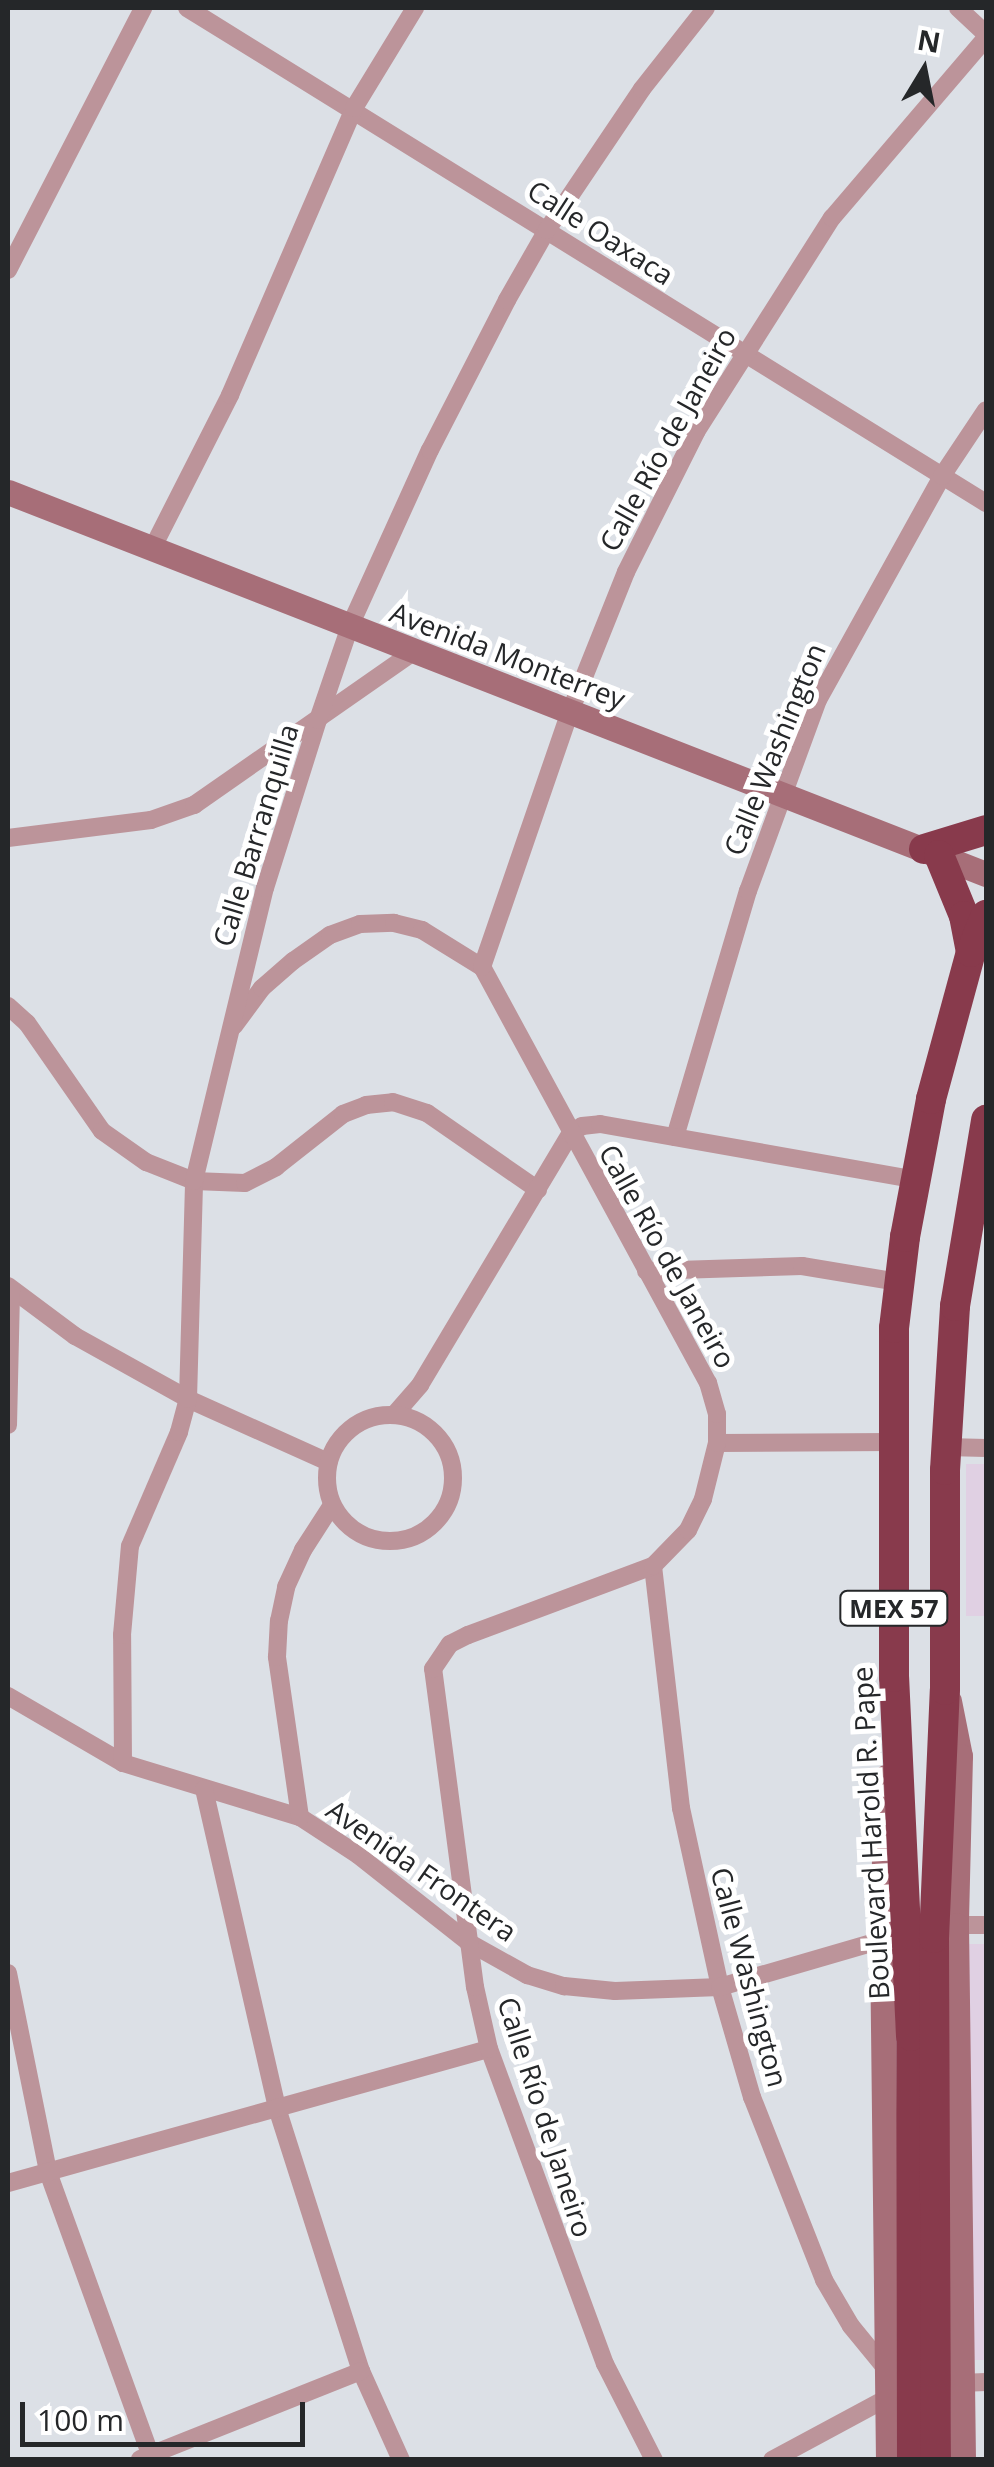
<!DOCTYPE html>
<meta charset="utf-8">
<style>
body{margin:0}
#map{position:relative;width:994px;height:2467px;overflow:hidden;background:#dce0e6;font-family:"Open Sans",sans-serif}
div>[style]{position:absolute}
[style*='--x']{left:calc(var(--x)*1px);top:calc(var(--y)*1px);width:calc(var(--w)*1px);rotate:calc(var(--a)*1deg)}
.commercial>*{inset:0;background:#e0d0e3;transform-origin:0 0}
.street>*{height:18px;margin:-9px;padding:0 9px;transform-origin:9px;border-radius:9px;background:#bc949a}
.street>.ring{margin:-9px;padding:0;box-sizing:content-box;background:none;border:18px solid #bc949a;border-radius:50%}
.secondary>*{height:25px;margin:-12.5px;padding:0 12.5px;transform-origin:12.5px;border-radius:12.5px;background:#a76e78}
.highway>*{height:30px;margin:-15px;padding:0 15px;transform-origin:15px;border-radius:15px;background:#883a4c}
span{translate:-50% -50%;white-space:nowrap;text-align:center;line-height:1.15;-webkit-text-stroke:10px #fff;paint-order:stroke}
.shield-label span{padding:2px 8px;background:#fff;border:2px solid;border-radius:8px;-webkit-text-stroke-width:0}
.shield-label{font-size:25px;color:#252729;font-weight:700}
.street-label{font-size:28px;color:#252729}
.frame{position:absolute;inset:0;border:10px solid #252729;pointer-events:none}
.north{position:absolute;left:874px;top:20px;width:100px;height:100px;-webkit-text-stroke:8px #fff;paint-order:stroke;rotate:10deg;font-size:28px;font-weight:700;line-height:40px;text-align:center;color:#252729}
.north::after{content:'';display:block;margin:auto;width:35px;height:45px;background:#252729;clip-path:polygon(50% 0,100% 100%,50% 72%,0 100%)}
.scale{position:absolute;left:20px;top:2402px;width:285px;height:45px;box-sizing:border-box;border:5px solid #252729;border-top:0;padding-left:12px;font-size:30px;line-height:35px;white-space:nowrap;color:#252729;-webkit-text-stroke:8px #fff;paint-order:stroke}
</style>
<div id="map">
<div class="commercial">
<i style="left:966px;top:1464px;width:20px;height:152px"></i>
<i style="clip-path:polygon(967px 1944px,986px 1944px,986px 2360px,970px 2360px)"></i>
</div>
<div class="street">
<i style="--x:187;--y:8;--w:940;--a:31.78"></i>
<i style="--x:958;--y:8;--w:38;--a:43"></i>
<i style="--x:8;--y:270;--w:295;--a:-62.7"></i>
<i style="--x:152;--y:549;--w:173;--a:-63.1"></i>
<i style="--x:230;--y:395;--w:313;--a:-66.6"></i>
<i style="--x:354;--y:108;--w:117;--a:-58.6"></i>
<i style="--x:8;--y:838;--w:144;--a:-7.2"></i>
<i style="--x:151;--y:820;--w:46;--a:-19.2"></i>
<i style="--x:194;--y:805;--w:269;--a:-34.9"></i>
<i style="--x:8;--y:1006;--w:25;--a:42"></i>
<i style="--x:27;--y:1023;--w:131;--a:55.2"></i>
<i style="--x:102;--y:1131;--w:54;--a:35.2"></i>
<i style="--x:146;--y:1162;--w:52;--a:21.6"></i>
<i style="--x:194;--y:1181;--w:51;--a:2.2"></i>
<i style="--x:245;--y:1183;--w:35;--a:-27"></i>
<i style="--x:276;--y:1167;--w:85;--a:-38.3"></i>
<i style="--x:343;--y:1114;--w:25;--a:-21"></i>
<i style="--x:366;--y:1105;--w:27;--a:-6"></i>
<i style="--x:393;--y:1102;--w:36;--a:18"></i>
<i style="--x:427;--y:1113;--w:135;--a:34.7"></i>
<i style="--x:234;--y:1026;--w:47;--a:-53.6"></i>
<i style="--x:262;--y:988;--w:41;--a:-41.1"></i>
<i style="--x:293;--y:961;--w:45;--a:-35.1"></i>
<i style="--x:330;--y:935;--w:32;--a:-20"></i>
<i style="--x:360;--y:924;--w:34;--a:-2"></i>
<i style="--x:394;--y:923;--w:29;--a:14"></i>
<i style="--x:422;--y:930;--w:70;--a:31.7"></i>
<i style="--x:675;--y:1137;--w:257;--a:-73.5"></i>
<i style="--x:748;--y:891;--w:203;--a:-69.9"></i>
<i style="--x:818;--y:700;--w:256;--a:-61"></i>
<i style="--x:942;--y:476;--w:79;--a:-56.3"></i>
<i style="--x:646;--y:1271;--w:156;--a:-1.8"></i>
<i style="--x:802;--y:1266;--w:98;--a:9.4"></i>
<i style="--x:8;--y:1286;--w:84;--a:36.7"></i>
<i style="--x:75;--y:1336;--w:129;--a:29.1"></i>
<i style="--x:188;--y:1399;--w:154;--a:24.2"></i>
<i style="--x:394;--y:1415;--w:40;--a:-49"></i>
<i style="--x:420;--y:1385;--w:292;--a:-59.1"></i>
<i style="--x:570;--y:1134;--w:14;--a:-34"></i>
<i style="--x:582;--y:1126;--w:18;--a:-6"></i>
<i style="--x:600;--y:1124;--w:321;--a:10"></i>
<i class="ring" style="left:327px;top:1415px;width:108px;height:108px"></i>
<i style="--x:8;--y:1425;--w:135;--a:-88.7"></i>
<i style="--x:717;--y:1443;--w:175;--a:-0.3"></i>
<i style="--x:946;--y:1447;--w:40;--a:1.4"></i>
<i style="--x:653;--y:1566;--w:244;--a:83.4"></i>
<i style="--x:681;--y:1808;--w:183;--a:77.7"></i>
<i style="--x:720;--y:1987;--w:115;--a:73.8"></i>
<i style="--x:752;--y:2097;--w:197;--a:68.5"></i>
<i style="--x:824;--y:2280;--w:53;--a:59.6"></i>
<i style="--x:851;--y:2326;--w:57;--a:50.7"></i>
<i style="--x:8;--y:1696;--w:133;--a:30.2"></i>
<i style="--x:123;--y:1763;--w:185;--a:17"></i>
<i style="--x:300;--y:1817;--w:69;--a:33.2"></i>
<i style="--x:358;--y:1855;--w:140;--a:38.3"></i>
<i style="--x:468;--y:1942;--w:68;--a:29.2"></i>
<i style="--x:527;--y:1975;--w:39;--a:17"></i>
<i style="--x:564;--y:1986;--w:51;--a:5.6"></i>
<i style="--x:615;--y:1991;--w:105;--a:-2.2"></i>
<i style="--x:720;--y:1987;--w:169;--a:-16.2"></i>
<i style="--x:123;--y:1763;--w:128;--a:-90.4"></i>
<i style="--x:122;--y:1635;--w:89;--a:-84.9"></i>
<i style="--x:130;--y:1546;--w:124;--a:-66.7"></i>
<i style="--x:179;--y:1432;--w:34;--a:-75"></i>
<i style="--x:188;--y:1399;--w:218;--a:-88.4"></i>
<i style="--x:194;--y:1181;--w:301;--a:-76.4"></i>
<i style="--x:265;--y:888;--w:176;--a:-72.5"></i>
<i style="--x:318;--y:720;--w:99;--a:-71.2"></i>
<i style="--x:350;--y:626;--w:193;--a:-65.6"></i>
<i style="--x:430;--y:450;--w:169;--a:-62.8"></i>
<i style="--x:507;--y:300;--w:81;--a:-60.3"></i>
<i style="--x:547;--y:230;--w:170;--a:-56"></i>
<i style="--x:642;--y:89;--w:103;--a:-51.7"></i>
<i style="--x:204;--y:1789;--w:327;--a:77.1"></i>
<i style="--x:277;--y:2108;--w:276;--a:72.3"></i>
<i style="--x:361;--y:2371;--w:98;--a:65.8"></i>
<i style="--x:300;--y:1817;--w:162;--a:-98.2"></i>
<i style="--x:277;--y:1657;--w:36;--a:-87"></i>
<i style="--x:279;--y:1621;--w:35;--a:-78"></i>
<i style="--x:286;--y:1587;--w:41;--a:-65.3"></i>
<i style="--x:303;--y:1550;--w:54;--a:-57.2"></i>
<i style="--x:956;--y:1925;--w:30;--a:0"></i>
<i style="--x:8;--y:1973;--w:203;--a:78.6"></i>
<i style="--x:48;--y:2172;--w:306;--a:70.1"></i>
<i style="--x:8;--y:2183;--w:499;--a:-15.6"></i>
<i style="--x:960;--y:2383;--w:26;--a:-2"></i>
<i style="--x:140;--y:2459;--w:238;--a:-21.7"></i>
<i style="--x:654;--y:2460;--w:108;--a:-117"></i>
<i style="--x:605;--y:2364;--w:336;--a:-110.2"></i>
<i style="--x:489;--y:2049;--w:64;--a:-102.7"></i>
<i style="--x:475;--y:1987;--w:321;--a:-97.5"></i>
<i style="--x:433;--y:1669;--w:30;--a:-56"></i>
<i style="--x:450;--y:1644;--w:20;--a:-27"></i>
<i style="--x:468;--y:1635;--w:197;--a:-20.5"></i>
<i style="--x:653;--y:1566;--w:50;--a:-45.8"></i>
<i style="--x:688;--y:1530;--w:34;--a:-64"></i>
<i style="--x:703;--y:1499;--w:58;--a:-76"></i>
<i style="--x:717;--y:1443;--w:29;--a:-90"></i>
<i style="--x:717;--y:1414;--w:32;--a:-106"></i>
<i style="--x:708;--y:1383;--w:473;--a:-118.5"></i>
<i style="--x:482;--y:967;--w:270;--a:-71"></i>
<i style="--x:570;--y:712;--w:151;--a:-68.2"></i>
<i style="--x:626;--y:572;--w:157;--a:-63.4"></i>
<i style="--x:696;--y:432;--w:254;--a:-57.6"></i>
<i style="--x:832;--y:218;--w:237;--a:-49.5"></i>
<i style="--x:772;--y:2460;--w:131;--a:-28.3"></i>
</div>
<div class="secondary">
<i style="--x:8;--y:492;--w:1050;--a:21.34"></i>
<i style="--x:949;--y:1701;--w:56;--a:78.7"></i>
<i style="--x:960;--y:1756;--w:169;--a:91.4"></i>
<i style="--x:956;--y:1925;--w:535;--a:89.25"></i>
<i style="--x:886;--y:1777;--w:163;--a:91.4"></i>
<i style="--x:882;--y:1940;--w:520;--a:89.34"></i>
</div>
<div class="highway">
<i style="--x:924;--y:849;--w:65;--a:-17"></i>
<i style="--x:939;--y:855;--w:66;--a:67.7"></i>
<i style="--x:964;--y:916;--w:37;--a:79"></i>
<i style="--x:912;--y:2460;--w:424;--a:-90.1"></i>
<i style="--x:911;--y:2036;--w:359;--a:-92.7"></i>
<i style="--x:894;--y:1677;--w:349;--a:-90"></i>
<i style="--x:894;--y:1328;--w:92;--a:-83.1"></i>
<i style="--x:905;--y:1237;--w:140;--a:-79.3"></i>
<i style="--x:931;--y:1099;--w:152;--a:-74.8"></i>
<i style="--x:971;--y:952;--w:40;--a:-68"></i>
<i style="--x:936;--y:2460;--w:522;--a:-90.22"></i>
<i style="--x:934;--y:1938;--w:248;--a:-87.5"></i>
<i style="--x:945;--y:1690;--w:220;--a:-90"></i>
<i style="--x:945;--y:1470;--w:164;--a:-86.5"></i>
<i style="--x:955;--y:1306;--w:189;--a:-80.5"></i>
</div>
<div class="shield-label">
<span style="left:894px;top:1608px">MEX 57</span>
</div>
<div class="street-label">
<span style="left:601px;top:232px;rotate:33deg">Calle Oaxaca</span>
<span style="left:667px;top:439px;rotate:-61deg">Calle Río de Janeiro</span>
<span style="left:508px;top:655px;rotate:21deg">Avenida Monterrey</span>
<span style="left:774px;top:749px;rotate:-68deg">Calle Washington</span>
<span style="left:255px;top:835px;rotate:-73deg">Calle Barranquilla</span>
<span style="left:668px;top:1256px;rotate:61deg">Calle Río de Janeiro</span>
<span style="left:870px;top:1833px;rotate:-93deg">Boulevard Harold R. Pape</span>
<span style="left:422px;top:1870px;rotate:35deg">Avenida Frontera</span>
<span style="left:750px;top:1977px;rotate:75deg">Calle Washington</span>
<span style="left:546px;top:2117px;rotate:72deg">Calle Río de Janeiro</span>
</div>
<div class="frame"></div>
<div class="north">N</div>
<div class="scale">100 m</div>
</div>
